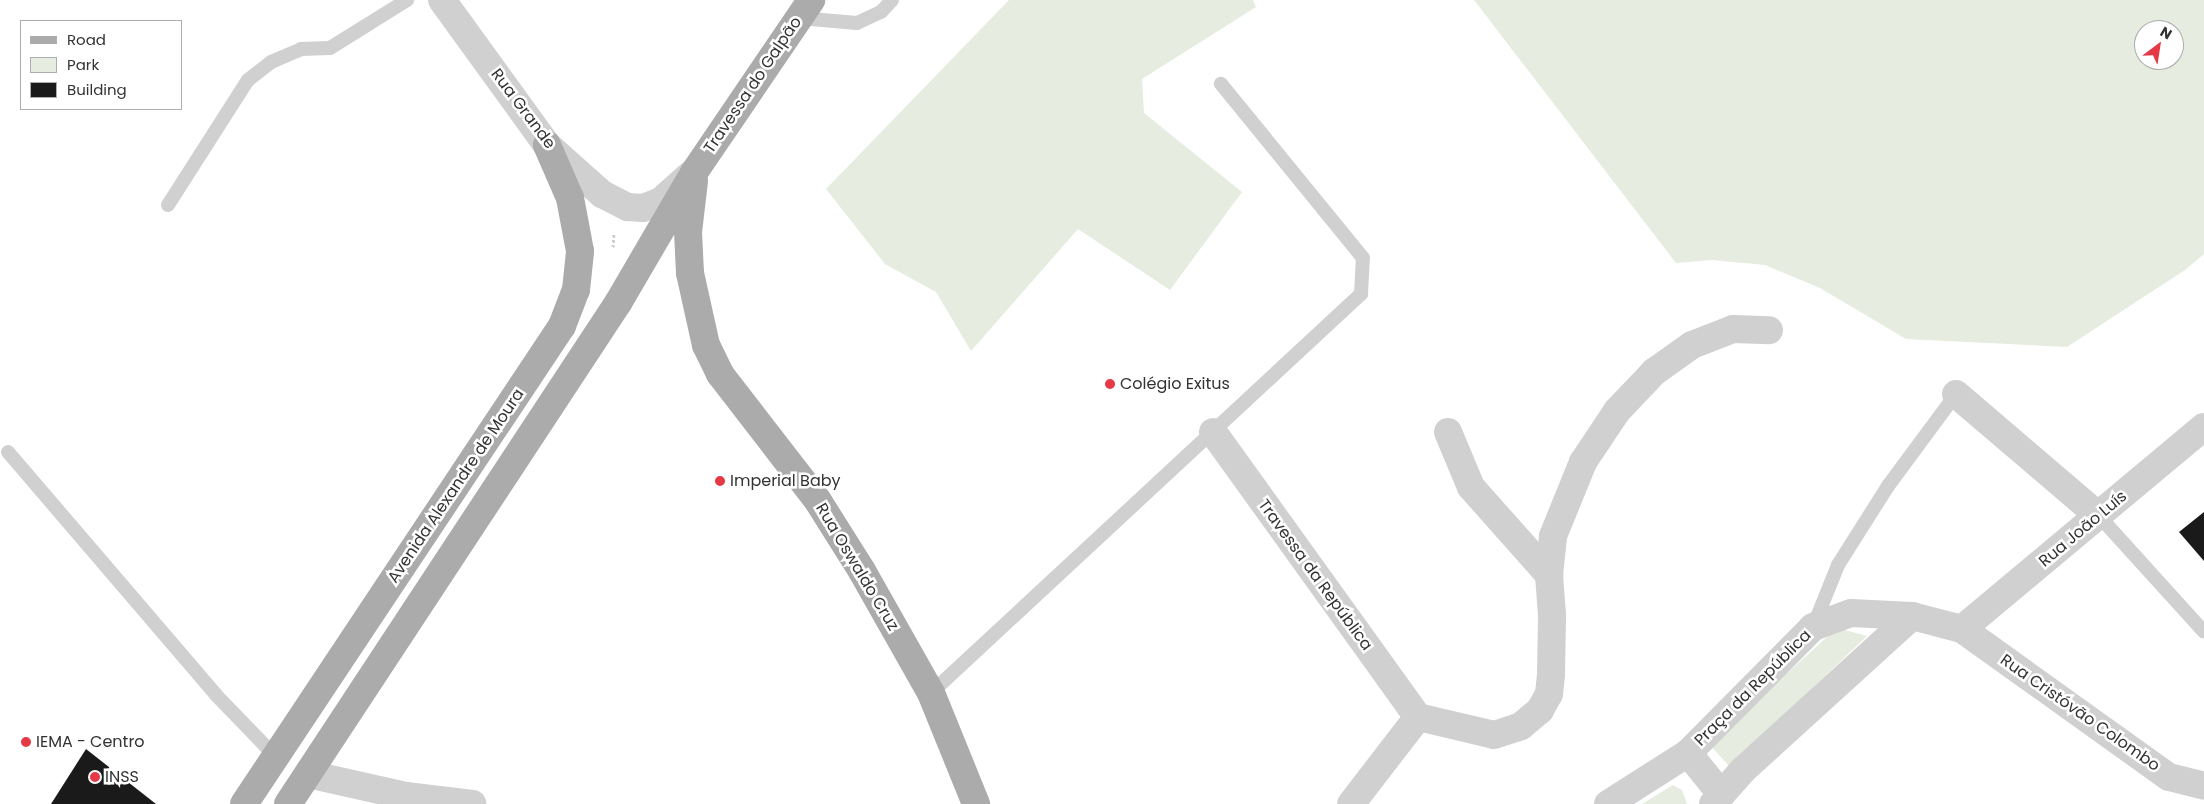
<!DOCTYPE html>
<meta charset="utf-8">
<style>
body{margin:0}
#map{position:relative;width:2204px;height:804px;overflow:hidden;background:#fff;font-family:Poppins,sans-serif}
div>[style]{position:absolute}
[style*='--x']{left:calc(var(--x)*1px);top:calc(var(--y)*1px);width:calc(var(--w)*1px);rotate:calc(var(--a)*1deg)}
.green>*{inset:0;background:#e6ecdf}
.building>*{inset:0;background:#1a1a1a}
.path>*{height:3px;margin-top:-1.5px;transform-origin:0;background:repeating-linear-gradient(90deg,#cdcdcd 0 2.5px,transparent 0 5px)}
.service>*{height:14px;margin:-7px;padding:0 7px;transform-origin:7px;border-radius:7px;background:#d0d0d0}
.minor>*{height:28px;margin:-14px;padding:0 14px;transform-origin:14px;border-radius:14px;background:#d0d0d0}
.tertiary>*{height:28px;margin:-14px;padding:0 14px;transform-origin:14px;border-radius:14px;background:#d0d0d0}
.primary>*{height:28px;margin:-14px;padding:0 14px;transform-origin:14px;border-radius:14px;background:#ababab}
.dots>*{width:14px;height:14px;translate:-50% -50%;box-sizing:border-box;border:2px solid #fff;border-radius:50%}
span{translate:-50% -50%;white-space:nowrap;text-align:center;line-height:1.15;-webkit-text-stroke:5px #fff;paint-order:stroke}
.street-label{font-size:16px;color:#333}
.poi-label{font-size:16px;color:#333}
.left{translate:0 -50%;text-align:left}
.legend{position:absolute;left:20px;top:20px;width:162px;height:90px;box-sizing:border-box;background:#fff;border:1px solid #adadad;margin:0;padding:6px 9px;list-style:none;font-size:15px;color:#333}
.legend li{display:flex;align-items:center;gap:10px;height:25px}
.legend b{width:25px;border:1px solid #adadad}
.north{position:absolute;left:2134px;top:20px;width:50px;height:50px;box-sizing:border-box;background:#fff;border:1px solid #adadad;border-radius:50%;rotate:31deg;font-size:14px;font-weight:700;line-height:20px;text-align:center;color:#333}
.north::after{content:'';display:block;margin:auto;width:18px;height:22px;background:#e63946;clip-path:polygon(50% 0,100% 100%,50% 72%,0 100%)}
</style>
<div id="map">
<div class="green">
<i style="clip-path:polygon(1009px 0,1253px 0,1256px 7px,1142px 79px,1144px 113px,1242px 192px,1170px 290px,1078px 229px,971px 351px,936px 292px,885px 264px,826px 189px)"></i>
<i style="clip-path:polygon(evenodd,1474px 0,2204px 0,2204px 254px,2185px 270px,2067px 347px,1906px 339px,1820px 288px,1765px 265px,1712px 260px,1676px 263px,1474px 0,2144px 30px,2174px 30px,2174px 60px,2144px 60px,2144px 30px)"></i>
<i style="clip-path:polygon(1837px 628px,1867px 636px,1730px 767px,1709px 744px)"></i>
<i style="clip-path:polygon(1673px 785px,1682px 790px,1687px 804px,1642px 804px)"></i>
</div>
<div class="building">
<i style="clip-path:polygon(2204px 512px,2204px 561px,2179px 532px)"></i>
<i style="clip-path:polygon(86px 749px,156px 804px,51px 804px)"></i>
</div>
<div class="path">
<i style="--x:613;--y:247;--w:13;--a:-86"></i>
</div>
<div class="service">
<i style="--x:799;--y:18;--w:58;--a:4.9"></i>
<i style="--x:857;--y:23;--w:26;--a:-25"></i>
<i style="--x:881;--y:12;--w:16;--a:-47"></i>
<i style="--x:168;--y:205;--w:148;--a:-57.4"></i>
<i style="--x:248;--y:80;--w:29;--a:-38"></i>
<i style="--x:271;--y:62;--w:33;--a:-23"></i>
<i style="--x:301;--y:49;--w:29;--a:-2"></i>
<i style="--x:330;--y:48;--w:91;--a:-31.9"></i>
<i style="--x:8;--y:452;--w:320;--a:49.4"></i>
<i style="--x:216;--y:695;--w:86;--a:45.9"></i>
<i style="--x:2099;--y:516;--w:156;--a:47.8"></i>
<i style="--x:1813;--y:627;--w:67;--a:-68"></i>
<i style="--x:1838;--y:565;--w:93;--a:-57.7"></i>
<i style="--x:1888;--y:486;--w:114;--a:-53.5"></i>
<i style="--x:931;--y:693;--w:587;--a:-42.86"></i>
<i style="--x:1361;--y:294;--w:36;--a:-87"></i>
<i style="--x:1363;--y:258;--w:225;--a:-129.2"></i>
</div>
<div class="minor">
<i style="--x:1956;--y:394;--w:188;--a:40.5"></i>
<i style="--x:1213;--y:432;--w:351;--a:54.3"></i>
<i style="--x:1448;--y:432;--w:60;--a:67.3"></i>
<i style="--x:1471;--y:487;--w:118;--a:48.4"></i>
<i style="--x:1962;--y:629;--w:315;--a:-39.9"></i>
<i style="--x:1418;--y:717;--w:78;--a:13.3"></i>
<i style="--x:1494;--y:735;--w:28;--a:-18"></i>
<i style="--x:1521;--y:726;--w:25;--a:-40"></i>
<i style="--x:1540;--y:710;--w:18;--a:-61"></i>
<i style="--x:1549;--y:694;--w:20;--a:-84"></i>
<i style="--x:1551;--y:674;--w:59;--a:-89"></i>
<i style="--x:1552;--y:615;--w:40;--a:-94.3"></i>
<i style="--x:1549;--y:575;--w:39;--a:-84"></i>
<i style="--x:1553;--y:536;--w:80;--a:-67.9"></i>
<i style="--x:1583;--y:462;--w:61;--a:-56.3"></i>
<i style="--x:1617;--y:411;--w:54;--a:-46.5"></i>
<i style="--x:1654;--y:372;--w:47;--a:-35.4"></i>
<i style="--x:1692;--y:345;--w:44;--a:-21.3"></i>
<i style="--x:1733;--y:329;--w:36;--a:2"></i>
<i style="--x:1688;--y:753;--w:53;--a:51.2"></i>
<i style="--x:308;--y:774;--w:100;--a:12.7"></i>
<i style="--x:406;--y:796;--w:67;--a:6.8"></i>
<i style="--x:1351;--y:804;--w:110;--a:-52.4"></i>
<i style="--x:1608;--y:804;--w:95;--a:-32.5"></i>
<i style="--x:1688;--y:753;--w:177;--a:-45.2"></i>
<i style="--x:1813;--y:627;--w:40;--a:-20.2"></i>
<i style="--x:1851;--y:613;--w:61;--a:2.8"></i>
<i style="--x:1912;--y:616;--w:52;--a:14.6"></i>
<i style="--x:1962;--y:629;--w:254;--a:35.6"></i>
<i style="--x:2169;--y:777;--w:36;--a:14"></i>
<i style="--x:1713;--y:804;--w:45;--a:-48.6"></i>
<i style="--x:1743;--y:770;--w:229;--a:-42.3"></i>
</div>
<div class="tertiary">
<i style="--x:442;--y:0;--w:179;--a:54.1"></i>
<i style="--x:547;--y:145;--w:74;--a:41.7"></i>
<i style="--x:602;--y:194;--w:29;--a:27"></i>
<i style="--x:628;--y:207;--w:15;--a:4"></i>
<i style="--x:643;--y:208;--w:19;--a:-21"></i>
<i style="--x:661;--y:201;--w:38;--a:-42"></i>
</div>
<div class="primary">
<i style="--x:694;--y:181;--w:51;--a:96.7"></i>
<i style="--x:688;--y:232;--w:41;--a:87.2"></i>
<i style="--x:690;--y:273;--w:74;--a:77.5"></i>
<i style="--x:706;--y:345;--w:32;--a:64"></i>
<i style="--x:720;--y:374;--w:160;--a:52.3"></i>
<i style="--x:818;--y:501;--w:83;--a:57.8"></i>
<i style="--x:862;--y:571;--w:140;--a:60.5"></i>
<i style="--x:931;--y:693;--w:120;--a:67.9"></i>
<i style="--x:244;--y:804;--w:574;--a:-56.37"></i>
<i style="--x:562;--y:326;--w:39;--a:-69"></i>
<i style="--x:576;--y:290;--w:39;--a:-84"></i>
<i style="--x:580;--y:251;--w:54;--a:-100.7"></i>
<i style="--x:570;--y:198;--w:58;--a:-113.5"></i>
<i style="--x:288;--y:804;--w:600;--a:-56.63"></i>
<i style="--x:618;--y:303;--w:153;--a:-59.7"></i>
<i style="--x:695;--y:171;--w:207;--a:-55.8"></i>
</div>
<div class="dots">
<i style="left:1110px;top:384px;background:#e63946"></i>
<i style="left:720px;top:481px;background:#e63946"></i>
<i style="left:26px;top:742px;background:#e63946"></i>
<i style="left:95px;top:777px;background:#e63946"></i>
</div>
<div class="street-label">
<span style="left:753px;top:85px;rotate:-56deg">Travessa do Galpão</span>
<span style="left:523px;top:109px;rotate:53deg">Rua Grande</span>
<span style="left:456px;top:486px;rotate:-56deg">Avenida Alexandre de Moura</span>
<span style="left:2083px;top:529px;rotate:-40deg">Rua João Luís</span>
<span style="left:857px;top:567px;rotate:59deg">Rua Oswaldo Cruz</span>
<span style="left:1315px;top:575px;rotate:54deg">Travessa da República</span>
<span style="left:1753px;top:688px;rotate:-45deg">Praça da República</span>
<span style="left:2080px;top:713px;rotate:35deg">Rua Cristóvão Colombo</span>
</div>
<div class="poi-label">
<span class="left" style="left:1120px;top:384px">Colégio Exitus</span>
<span class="left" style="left:730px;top:481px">Imperial Baby</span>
<span class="left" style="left:36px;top:742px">IEMA - Centro</span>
<span class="left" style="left:105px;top:777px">INSS</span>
</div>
<ul class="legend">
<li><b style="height:6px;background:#ababab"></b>Road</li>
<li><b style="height:14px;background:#e6ecdf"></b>Park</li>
<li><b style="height:14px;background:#1a1a1a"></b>Building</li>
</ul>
<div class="north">N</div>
</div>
